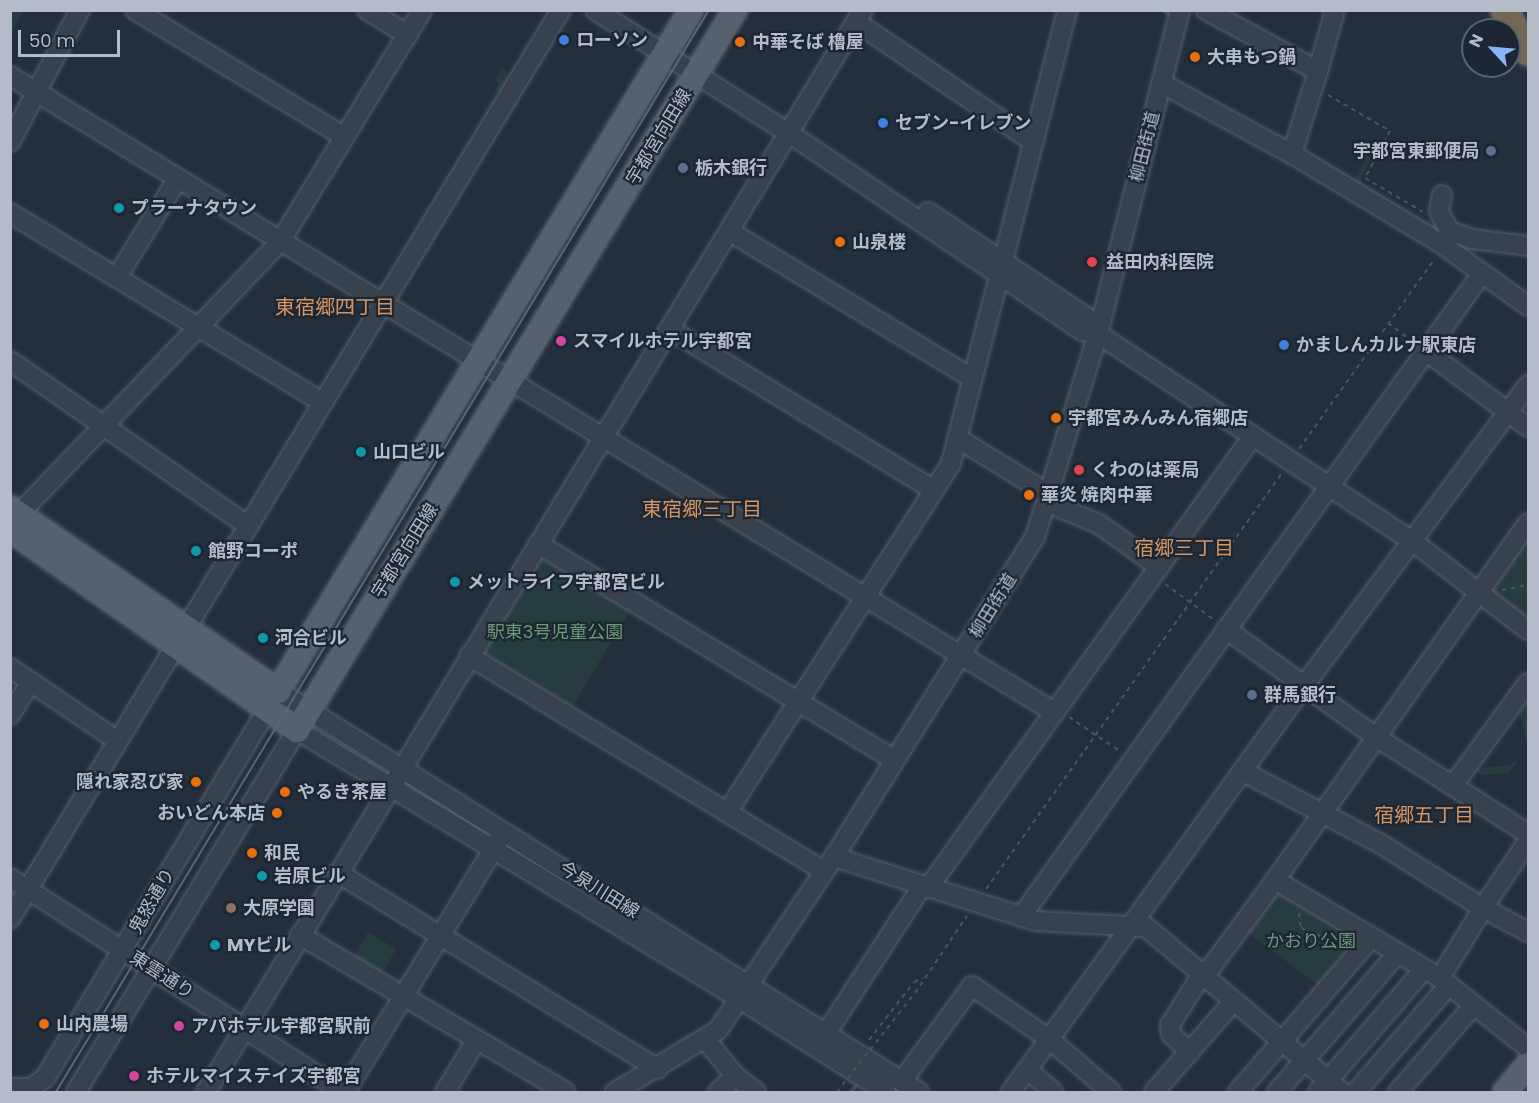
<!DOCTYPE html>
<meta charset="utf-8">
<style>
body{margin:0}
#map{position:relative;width:1539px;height:1103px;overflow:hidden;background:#242f3e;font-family:Poppins,"Noto Sans JP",sans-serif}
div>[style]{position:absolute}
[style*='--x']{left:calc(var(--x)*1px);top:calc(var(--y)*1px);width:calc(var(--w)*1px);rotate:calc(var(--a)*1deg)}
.green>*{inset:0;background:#263c3f;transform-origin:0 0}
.stream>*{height:4px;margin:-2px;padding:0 2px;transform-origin:2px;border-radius:2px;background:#394c67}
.path>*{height:2px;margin-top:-1px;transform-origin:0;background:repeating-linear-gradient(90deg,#44595c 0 4.5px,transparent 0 9px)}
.roads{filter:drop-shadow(0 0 2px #565f6c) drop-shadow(0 0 2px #565f6c)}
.minor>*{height:18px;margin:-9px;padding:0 9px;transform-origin:9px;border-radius:9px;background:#38414e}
.major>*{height:24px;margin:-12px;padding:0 12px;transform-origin:12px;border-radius:12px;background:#56606e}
.highway>*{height:27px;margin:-13.5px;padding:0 13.5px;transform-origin:13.5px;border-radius:13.5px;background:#746855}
.tram>*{height:1.5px;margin:-0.75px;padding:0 0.75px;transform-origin:0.75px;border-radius:0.75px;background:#5a6575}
.path-bridge>*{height:2px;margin-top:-1px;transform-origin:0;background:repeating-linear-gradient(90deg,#44595c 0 4.5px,transparent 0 9px)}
.dots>*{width:16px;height:16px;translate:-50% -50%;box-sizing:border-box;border:3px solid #1d2633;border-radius:50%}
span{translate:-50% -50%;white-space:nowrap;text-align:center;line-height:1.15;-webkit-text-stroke:4.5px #1d2633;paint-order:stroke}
.poi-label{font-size:18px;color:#b4bcc9;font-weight:700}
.left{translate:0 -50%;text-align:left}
.right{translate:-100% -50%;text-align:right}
.street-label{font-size:18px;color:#b4bcc9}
.park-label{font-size:18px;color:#6b9a76}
.neighbourhood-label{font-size:20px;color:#d59563}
.frame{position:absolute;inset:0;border:12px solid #b4bcc9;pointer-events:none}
.north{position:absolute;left:1461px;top:18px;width:60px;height:60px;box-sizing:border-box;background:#1d2633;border:2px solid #59626f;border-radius:50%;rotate:296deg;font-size:16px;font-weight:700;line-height:24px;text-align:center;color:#b4bcc9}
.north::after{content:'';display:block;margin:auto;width:21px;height:27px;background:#8ab4f8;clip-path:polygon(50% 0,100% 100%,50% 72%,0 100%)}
.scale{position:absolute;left:18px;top:30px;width:102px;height:27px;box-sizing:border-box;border:3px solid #b4bcc9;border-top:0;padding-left:8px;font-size:18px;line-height:21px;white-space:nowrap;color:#b4bcc9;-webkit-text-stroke:4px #1d2633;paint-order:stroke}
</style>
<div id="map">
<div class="green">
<i style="clip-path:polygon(11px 10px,23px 11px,11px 34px,10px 11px)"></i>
<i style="clip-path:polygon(503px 67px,509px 79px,499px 95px,494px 92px,499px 83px,495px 80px)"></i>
<i style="clip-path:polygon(1367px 156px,1371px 158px,1361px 179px,1363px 184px,1381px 195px,1379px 199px,1352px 184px)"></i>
<i style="clip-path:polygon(1528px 530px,1528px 626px,1484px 594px)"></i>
<i style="left:541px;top:553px;width:106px;height:116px;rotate:31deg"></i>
<i style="clip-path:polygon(1528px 690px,1528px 737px,1526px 741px,1518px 704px)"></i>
<i style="clip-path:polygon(1514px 760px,1517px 762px,1509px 773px,1481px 775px,1472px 769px,1510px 765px)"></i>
<i style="clip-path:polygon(1275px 889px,1361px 936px,1321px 987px,1244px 930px)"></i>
<i style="left:368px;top:932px;width:33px;height:29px;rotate:31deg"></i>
</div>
<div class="stream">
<i style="--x:1163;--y:10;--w:7;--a:34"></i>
<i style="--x:851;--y:1092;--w:13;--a:-51"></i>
</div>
<div class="path">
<i style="--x:1328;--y:95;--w:72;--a:30.1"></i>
<i style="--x:1390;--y:131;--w:53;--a:118"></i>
<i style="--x:1365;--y:178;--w:67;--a:30.4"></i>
<i style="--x:1388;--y:323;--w:34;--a:37"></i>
<i style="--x:1299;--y:449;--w:234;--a:-54.5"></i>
<i style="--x:1165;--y:584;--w:59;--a:36.1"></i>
<i style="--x:1502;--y:590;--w:26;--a:-11"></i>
<i style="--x:1069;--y:717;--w:63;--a:33.9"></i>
<i style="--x:986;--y:889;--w:511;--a:-54.57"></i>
<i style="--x:1299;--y:913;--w:14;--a:82"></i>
<i style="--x:1301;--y:927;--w:8;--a:40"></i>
<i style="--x:1307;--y:932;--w:17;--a:17"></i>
<i style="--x:1323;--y:937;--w:9;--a:-32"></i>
<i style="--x:915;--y:993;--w:93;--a:-56"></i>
<i style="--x:869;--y:1040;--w:73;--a:-52.2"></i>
<i style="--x:914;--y:982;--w:10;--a:-24"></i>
</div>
<div class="roads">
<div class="minor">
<i style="--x:135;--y:10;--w:245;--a:31.2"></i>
<i style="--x:367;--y:10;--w:48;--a:31.4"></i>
<i style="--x:595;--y:10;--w:230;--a:32.4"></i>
<i style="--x:789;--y:133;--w:354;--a:34"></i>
<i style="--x:1083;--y:331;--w:15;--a:11"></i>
<i style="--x:1098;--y:334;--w:375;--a:33.4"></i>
<i style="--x:1411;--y:540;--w:148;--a:37.6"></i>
<i style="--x:1206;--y:10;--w:128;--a:28.6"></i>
<i style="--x:1318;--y:71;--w:87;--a:107.4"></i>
<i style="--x:856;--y:22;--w:212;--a:34.1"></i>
<i style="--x:1318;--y:71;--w:63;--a:-74.4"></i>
<i style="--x:10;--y:76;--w:1222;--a:31.35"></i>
<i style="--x:1161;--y:83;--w:149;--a:28.5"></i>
<i style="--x:1292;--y:154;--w:173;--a:31"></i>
<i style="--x:1440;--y:243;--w:108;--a:35.6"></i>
<i style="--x:10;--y:142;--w:149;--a:-62.1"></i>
<i style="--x:1442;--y:195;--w:16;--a:101"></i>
<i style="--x:1439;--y:211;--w:22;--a:63"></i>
<i style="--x:1449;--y:231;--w:24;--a:19"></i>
<i style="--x:1472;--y:239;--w:56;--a:7.1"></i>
<i style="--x:928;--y:212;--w:193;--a:33.6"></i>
<i style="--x:1089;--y:319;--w:17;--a:59"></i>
<i style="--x:10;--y:213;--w:365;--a:31.2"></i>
<i style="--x:729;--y:231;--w:284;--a:31.2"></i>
<i style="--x:117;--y:277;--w:114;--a:-58.3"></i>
<i style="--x:669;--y:329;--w:310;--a:31.3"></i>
<i style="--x:1426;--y:351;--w:127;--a:36.7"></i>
<i style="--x:10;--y:361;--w:290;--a:34.7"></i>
<i style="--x:957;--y:438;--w:109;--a:31.5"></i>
<i style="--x:1048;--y:503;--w:55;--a:22.4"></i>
<i style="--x:1099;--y:524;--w:74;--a:35.6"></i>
<i style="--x:10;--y:517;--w:9;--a:-18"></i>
<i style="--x:19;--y:514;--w:377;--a:-46.2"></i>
<i style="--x:280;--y:242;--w:272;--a:-58.5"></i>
<i style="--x:538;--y:544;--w:417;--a:31.2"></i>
<i style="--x:1226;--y:629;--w:185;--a:35.8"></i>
<i style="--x:1376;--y:737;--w:180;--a:32.5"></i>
<i style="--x:469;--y:656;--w:415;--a:31.2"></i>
<i style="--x:10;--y:668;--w:130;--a:34.1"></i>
<i style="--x:10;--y:715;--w:39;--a:-58"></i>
<i style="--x:1242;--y:771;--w:157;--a:27.7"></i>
<i style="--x:1381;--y:844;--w:120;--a:32.1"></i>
<i style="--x:1483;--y:908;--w:82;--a:121.6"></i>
<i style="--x:1454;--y:784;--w:125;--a:-53.8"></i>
<i style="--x:728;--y:811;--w:413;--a:-57.3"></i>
<i style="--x:951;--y:463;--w:468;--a:-75.6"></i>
<i style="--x:1528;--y:841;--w:81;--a:123.9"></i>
<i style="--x:1483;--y:908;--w:51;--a:28.1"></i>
<i style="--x:834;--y:857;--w:212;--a:17.6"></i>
<i style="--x:1036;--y:921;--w:110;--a:3.1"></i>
<i style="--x:1146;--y:927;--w:256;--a:40.1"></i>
<i style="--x:338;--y:873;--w:375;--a:31.5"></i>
<i style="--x:10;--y:878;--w:396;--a:32.7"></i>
<i style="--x:1275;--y:880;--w:192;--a:30.7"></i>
<i style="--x:1440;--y:978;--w:112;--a:38.5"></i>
<i style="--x:928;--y:888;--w:557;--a:-54.28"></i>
<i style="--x:1021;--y:917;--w:792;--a:-54.4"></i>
<i style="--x:10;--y:919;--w:1063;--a:-58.78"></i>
<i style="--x:300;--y:935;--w:308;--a:30.6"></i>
<i style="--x:827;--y:1032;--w:174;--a:-56.9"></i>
<i style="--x:706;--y:1040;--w:46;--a:51.1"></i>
<i style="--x:735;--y:1076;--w:26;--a:37"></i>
<i style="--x:1190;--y:1052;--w:26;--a:-137"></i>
<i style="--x:1171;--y:1034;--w:9;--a:-96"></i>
<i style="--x:1170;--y:1025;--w:60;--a:-57.9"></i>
<i style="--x:1202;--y:974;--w:13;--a:-39"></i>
<i style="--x:1212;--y:966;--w:91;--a:-53.5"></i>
<i style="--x:1266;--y:893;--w:453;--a:-54.7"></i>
<i style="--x:1028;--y:1070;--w:33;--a:41"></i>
<i style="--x:902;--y:1081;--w:118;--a:-53.6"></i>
<i style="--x:972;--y:986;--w:93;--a:34.5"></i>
<i style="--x:1049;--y:1039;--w:82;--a:40.5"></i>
<i style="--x:10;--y:1088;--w:21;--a:0"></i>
<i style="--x:31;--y:1088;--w:17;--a:-36"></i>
<i style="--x:45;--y:1078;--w:452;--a:-58.9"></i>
<i style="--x:278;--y:691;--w:756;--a:32.03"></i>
<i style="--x:76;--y:1092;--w:424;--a:-58.6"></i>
<i style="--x:297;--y:730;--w:518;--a:31.27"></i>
<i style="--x:740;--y:999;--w:173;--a:32.5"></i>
<i style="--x:206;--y:1092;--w:1266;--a:-58.73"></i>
<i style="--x:345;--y:1092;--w:298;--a:-58.6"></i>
<i style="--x:445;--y:1092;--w:60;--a:-58.7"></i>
<i style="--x:615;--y:1092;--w:120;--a:-31"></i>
<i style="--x:718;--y:1030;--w:208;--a:-56.2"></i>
<i style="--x:834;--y:857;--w:378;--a:-57.9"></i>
<i style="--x:1035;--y:537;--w:213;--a:-72.8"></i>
<i style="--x:1098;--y:334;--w:334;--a:-75.8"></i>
<i style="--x:718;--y:1092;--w:23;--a:-43"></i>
<i style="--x:1011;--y:1092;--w:499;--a:-54.2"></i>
<i style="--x:1303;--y:687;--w:377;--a:-53.3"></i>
<i style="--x:1154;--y:1092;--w:120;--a:-48.7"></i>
<i style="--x:1238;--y:1092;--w:203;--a:-49.2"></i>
<i style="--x:1277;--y:1092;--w:184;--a:-49"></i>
<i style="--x:1318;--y:1092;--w:162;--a:-49.2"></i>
<i style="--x:1356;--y:1092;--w:140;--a:-49"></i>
<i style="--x:1398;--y:1092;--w:114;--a:-48.9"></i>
</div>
<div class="major">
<i style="--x:10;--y:508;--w:325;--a:34.3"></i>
<i style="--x:278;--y:691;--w:796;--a:-58.76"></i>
<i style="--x:10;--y:530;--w:350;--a:34.9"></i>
<i style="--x:297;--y:730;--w:843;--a:-58.69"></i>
<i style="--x:1505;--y:1092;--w:35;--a:-50"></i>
</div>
<div class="highway">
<i style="--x:1504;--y:10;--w:48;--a:60.3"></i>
</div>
</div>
<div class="tram">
<i style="--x:56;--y:1092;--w:1264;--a:-58.89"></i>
</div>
<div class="path-bridge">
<i style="--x:837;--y:1092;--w:126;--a:-51.8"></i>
</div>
<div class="dots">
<i style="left:564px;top:40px;background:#3f7fe0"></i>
<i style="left:740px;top:42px;background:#e8710a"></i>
<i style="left:1195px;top:57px;background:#e8710a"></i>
<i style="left:883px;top:123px;background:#3f7fe0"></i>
<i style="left:1491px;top:151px;background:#5c6f8a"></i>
<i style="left:683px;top:168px;background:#5c6f8a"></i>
<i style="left:119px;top:208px;background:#0f9aa8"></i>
<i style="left:840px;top:242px;background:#e8710a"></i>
<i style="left:1092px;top:262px;background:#e0444e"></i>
<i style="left:561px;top:341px;background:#d1479c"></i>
<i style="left:1284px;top:345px;background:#3f7fe0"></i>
<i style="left:1056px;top:418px;background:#e8710a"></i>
<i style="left:361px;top:452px;background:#0f9aa8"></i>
<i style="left:1079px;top:470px;background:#e0444e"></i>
<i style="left:1029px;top:495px;background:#e8710a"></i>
<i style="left:196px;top:551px;background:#0f9aa8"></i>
<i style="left:455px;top:582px;background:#0f9aa8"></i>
<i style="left:263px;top:638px;background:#0f9aa8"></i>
<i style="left:1252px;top:695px;background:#5c6f8a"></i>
<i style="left:196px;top:782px;background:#e8710a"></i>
<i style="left:285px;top:792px;background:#e8710a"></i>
<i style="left:277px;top:813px;background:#e8710a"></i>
<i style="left:252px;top:853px;background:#e8710a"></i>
<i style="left:262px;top:876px;background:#0f9aa8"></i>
<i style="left:231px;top:908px;background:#8d6e63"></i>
<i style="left:215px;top:945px;background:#0f9aa8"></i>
<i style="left:44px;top:1024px;background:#e8710a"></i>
<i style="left:179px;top:1026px;background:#d1479c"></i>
<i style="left:134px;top:1076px;background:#d1479c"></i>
</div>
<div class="poi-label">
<span class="left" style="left:576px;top:40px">ローソン</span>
<span class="left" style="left:752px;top:42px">中華そば 櫓屋</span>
<span class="left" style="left:1207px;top:57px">大串もつ鍋</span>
<span class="left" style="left:895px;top:123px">セブン-イレブン</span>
<span class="right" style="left:1479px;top:151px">宇都宮東郵便局</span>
<span class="left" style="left:695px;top:168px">栃木銀行</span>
<span class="left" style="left:131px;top:208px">プラーナタウン</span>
<span class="left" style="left:852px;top:242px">山泉楼</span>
<span class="left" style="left:1106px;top:262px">益田内科医院</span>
<span class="left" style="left:573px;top:341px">スマイルホテル宇都宮</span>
<span class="left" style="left:1296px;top:345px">かましんカルナ駅東店</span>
<span class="left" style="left:1068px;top:418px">宇都宮みんみん宿郷店</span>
<span class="left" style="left:373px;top:452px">山口ビル</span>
<span class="left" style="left:1091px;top:470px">くわのは薬局</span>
<span class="left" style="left:1041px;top:495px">華炎 焼肉中華</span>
<span class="left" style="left:208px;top:551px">館野コーポ</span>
<span class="left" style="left:467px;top:582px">メットライフ宇都宮ビル</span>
<span class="left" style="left:275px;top:638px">河合ビル</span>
<span class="left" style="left:1264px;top:695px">群馬銀行</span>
<span class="right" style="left:184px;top:782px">隠れ家忍び家</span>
<span class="left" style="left:297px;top:792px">やるき茶屋</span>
<span class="right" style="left:265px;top:813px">おいどん本店</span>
<span class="left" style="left:264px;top:853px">和民</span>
<span class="left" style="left:274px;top:876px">岩原ビル</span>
<span class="left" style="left:243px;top:908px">大原学園</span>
<span class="left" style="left:227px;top:945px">MYビル</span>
<span class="left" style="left:56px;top:1024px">山内農場</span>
<span class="left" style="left:191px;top:1026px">アパホテル宇都宮駅前</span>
<span class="left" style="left:146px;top:1076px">ホテルマイステイズ宇都宮</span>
</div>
<div class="street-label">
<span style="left:659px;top:137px;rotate:-59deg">宇都宮向田線</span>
<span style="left:1145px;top:147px;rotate:-76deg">柳田街道</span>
<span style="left:405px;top:551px;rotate:-58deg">宇都宮向田線</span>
<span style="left:993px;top:606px;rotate:-58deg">柳田街道</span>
<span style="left:599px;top:890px;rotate:32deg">今泉川田線</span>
<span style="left:152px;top:901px;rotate:-60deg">鬼怒通り</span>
<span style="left:162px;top:975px;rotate:33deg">東雲通り</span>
</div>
<div class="park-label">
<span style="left:555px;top:632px">駅東3号児童公園</span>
<span style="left:1311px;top:941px">かおり公園</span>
</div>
<div class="neighbourhood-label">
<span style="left:335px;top:307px">東宿郷四丁目</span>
<span style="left:702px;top:509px">東宿郷三丁目</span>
<span style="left:1184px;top:548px">宿郷三丁目</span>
<span style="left:1424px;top:815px">宿郷五丁目</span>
</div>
<div class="frame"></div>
<div class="north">N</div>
<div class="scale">50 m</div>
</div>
